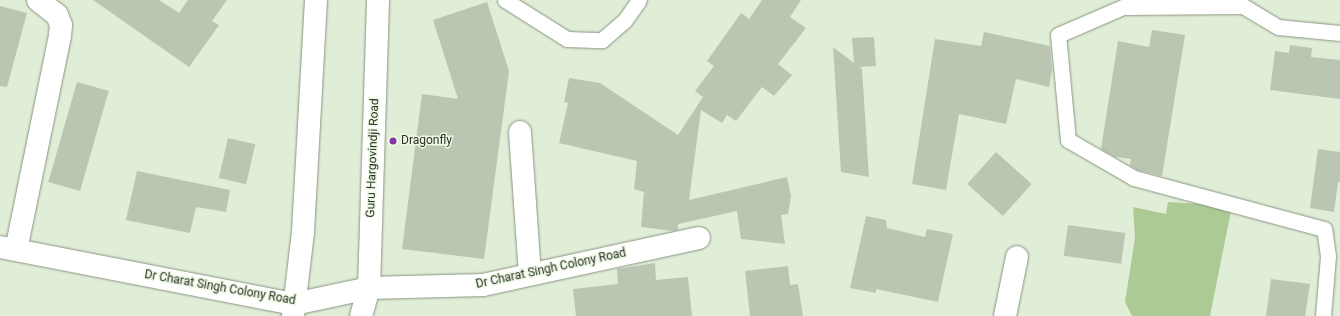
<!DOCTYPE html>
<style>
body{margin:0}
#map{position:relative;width:1340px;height:316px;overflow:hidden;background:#e0edd7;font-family:Roboto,sans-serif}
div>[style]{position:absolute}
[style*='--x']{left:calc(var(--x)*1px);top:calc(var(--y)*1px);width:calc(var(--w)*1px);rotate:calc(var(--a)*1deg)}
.green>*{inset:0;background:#accb94}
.building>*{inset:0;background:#bac6b1;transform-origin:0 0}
.roads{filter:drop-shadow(0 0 1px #8a9581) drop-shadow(0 0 1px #8a9581)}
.lane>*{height:15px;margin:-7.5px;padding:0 7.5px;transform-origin:7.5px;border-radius:7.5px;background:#fff}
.street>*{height:22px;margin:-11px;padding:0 11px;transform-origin:11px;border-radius:11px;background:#fff}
.secondary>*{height:22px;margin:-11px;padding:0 11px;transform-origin:11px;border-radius:11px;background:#fff}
.primary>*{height:22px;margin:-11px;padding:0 11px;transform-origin:11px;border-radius:11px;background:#fff}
.dots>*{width:11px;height:11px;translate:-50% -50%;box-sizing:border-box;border:2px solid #eefae4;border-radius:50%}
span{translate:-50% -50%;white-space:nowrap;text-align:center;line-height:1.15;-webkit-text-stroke:3px #eefae4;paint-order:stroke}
.poi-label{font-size:12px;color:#2b3028}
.left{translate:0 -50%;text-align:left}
.street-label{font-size:12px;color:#2b3028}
</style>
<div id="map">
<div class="green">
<i style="clip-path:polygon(1168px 202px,1232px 206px,1210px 316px,1132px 316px,1125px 302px,1135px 238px,1133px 207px,1166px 214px)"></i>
</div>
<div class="building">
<i style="clip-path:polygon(93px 0,159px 0,179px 13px,188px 0,227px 0,212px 21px,219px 25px,189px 67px)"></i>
<i style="clip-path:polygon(762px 0,801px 0,790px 17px,806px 28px,778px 64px,792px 75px,774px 96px,762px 87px,736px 121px,727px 115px,722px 123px,701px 110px,689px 200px,787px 177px,791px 196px,788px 214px,781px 215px,785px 244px,741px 239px,737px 211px,678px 224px,678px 230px,673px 231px,641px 227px,644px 192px,634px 189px,637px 161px,559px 143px,568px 103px,564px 102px,569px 78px,600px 83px,678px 135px,703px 97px,695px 91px,714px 66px,707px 61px,741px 13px,749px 19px)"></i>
<i style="clip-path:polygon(487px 2px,509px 71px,484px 259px,402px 249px,422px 94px,458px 99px,433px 20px)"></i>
<i style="clip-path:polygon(0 6px,27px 13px,7px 87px,0 86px)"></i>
<i style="clip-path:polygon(1152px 30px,1185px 35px,1162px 176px,1137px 170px,1130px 165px,1131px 159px,1115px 157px,1101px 149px,1118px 41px,1149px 47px)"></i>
<i style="clip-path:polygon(984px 32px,1050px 46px,1052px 70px,1049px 87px,1016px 79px,1006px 124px,959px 114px,946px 190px,912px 184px,935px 39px,981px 46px)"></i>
<i style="clip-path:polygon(874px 37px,876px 66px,860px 67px,862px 69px,869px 177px,841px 172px,833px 47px,854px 63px,852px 38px)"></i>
<i style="clip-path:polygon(1290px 45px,1312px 48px,1311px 57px,1340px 60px,1340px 99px,1270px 90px,1275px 51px,1289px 53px)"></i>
<i style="left:77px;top:82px;width:33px;height:104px;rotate:16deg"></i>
<i style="left:228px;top:138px;width:28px;height:41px;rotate:13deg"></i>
<i style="clip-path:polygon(1318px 149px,1340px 152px,1340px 182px,1338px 182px,1334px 212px,1310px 208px)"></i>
<i style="left:996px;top:152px;width:48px;height:43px;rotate:42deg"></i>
<i style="clip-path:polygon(137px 171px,230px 190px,226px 212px,196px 207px,190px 233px,126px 220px)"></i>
<i style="clip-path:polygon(866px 216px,886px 220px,887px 228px,925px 237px,927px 229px,953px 234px,938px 302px,876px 289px,876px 293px,850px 288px)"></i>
<i style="left:1068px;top:225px;width:58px;height:31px;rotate:8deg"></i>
<i style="clip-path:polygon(655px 263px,656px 280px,688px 277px,692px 316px,576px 316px,573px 289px,618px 284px,617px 269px)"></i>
<i style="clip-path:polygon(788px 266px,790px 285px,798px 284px,803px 316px,750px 316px,745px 271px)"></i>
<i style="clip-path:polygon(1271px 279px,1310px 284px,1305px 316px,1266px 316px)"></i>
</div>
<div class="roads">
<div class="lane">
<i style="--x:505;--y:0;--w:73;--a:32.2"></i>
<i style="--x:567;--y:39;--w:35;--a:2"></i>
<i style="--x:602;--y:40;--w:30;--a:-41"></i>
<i style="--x:625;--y:20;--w:24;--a:-55"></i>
<i style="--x:1323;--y:316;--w:60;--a:-85.2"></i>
<i style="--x:1328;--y:256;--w:27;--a:-98"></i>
<i style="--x:1324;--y:229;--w:197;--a:-165"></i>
<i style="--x:1134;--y:178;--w:76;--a:-150.1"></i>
<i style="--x:1068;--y:140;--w:105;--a:-95.4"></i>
<i style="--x:1058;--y:35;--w:71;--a:-23.3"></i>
<i style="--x:1123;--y:7;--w:120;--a:-0.5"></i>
<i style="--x:1243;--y:6;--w:41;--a:31"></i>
<i style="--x:1278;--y:27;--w:62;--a:5.5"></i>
</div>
<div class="street">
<i style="--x:520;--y:132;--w:142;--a:86"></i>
<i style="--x:16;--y:250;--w:219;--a:-78.4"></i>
<i style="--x:60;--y:35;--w:10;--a:-84"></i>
<i style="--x:61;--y:25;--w:11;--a:-112"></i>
<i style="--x:57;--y:15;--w:24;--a:-142"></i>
<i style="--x:369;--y:288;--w:114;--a:-1.5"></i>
<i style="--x:483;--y:285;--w:221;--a:-12.3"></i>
<i style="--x:1005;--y:316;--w:60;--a:-78.5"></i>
</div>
<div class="secondary">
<i style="--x:0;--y:247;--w:299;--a:11"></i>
<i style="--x:294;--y:304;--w:77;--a:-12"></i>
</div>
<div class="primary">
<i style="--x:293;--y:316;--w:85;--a:-83.2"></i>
<i style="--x:303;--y:232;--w:232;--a:-86.8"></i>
<i style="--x:361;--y:316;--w:29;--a:-74"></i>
<i style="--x:369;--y:288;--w:288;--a:-88.2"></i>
</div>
</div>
<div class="dots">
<i style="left:393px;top:141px;background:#8735a4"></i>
</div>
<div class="poi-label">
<span class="left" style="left:401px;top:141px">Dragonfly</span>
</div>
<div class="street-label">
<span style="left:373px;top:158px;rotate:-88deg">Guru Hargovindji Road</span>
<span style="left:551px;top:269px;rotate:-12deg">Dr Charat Singh Colony Road</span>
<span style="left:220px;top:288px;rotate:10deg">Dr Charat Singh Colony Road</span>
</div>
</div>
